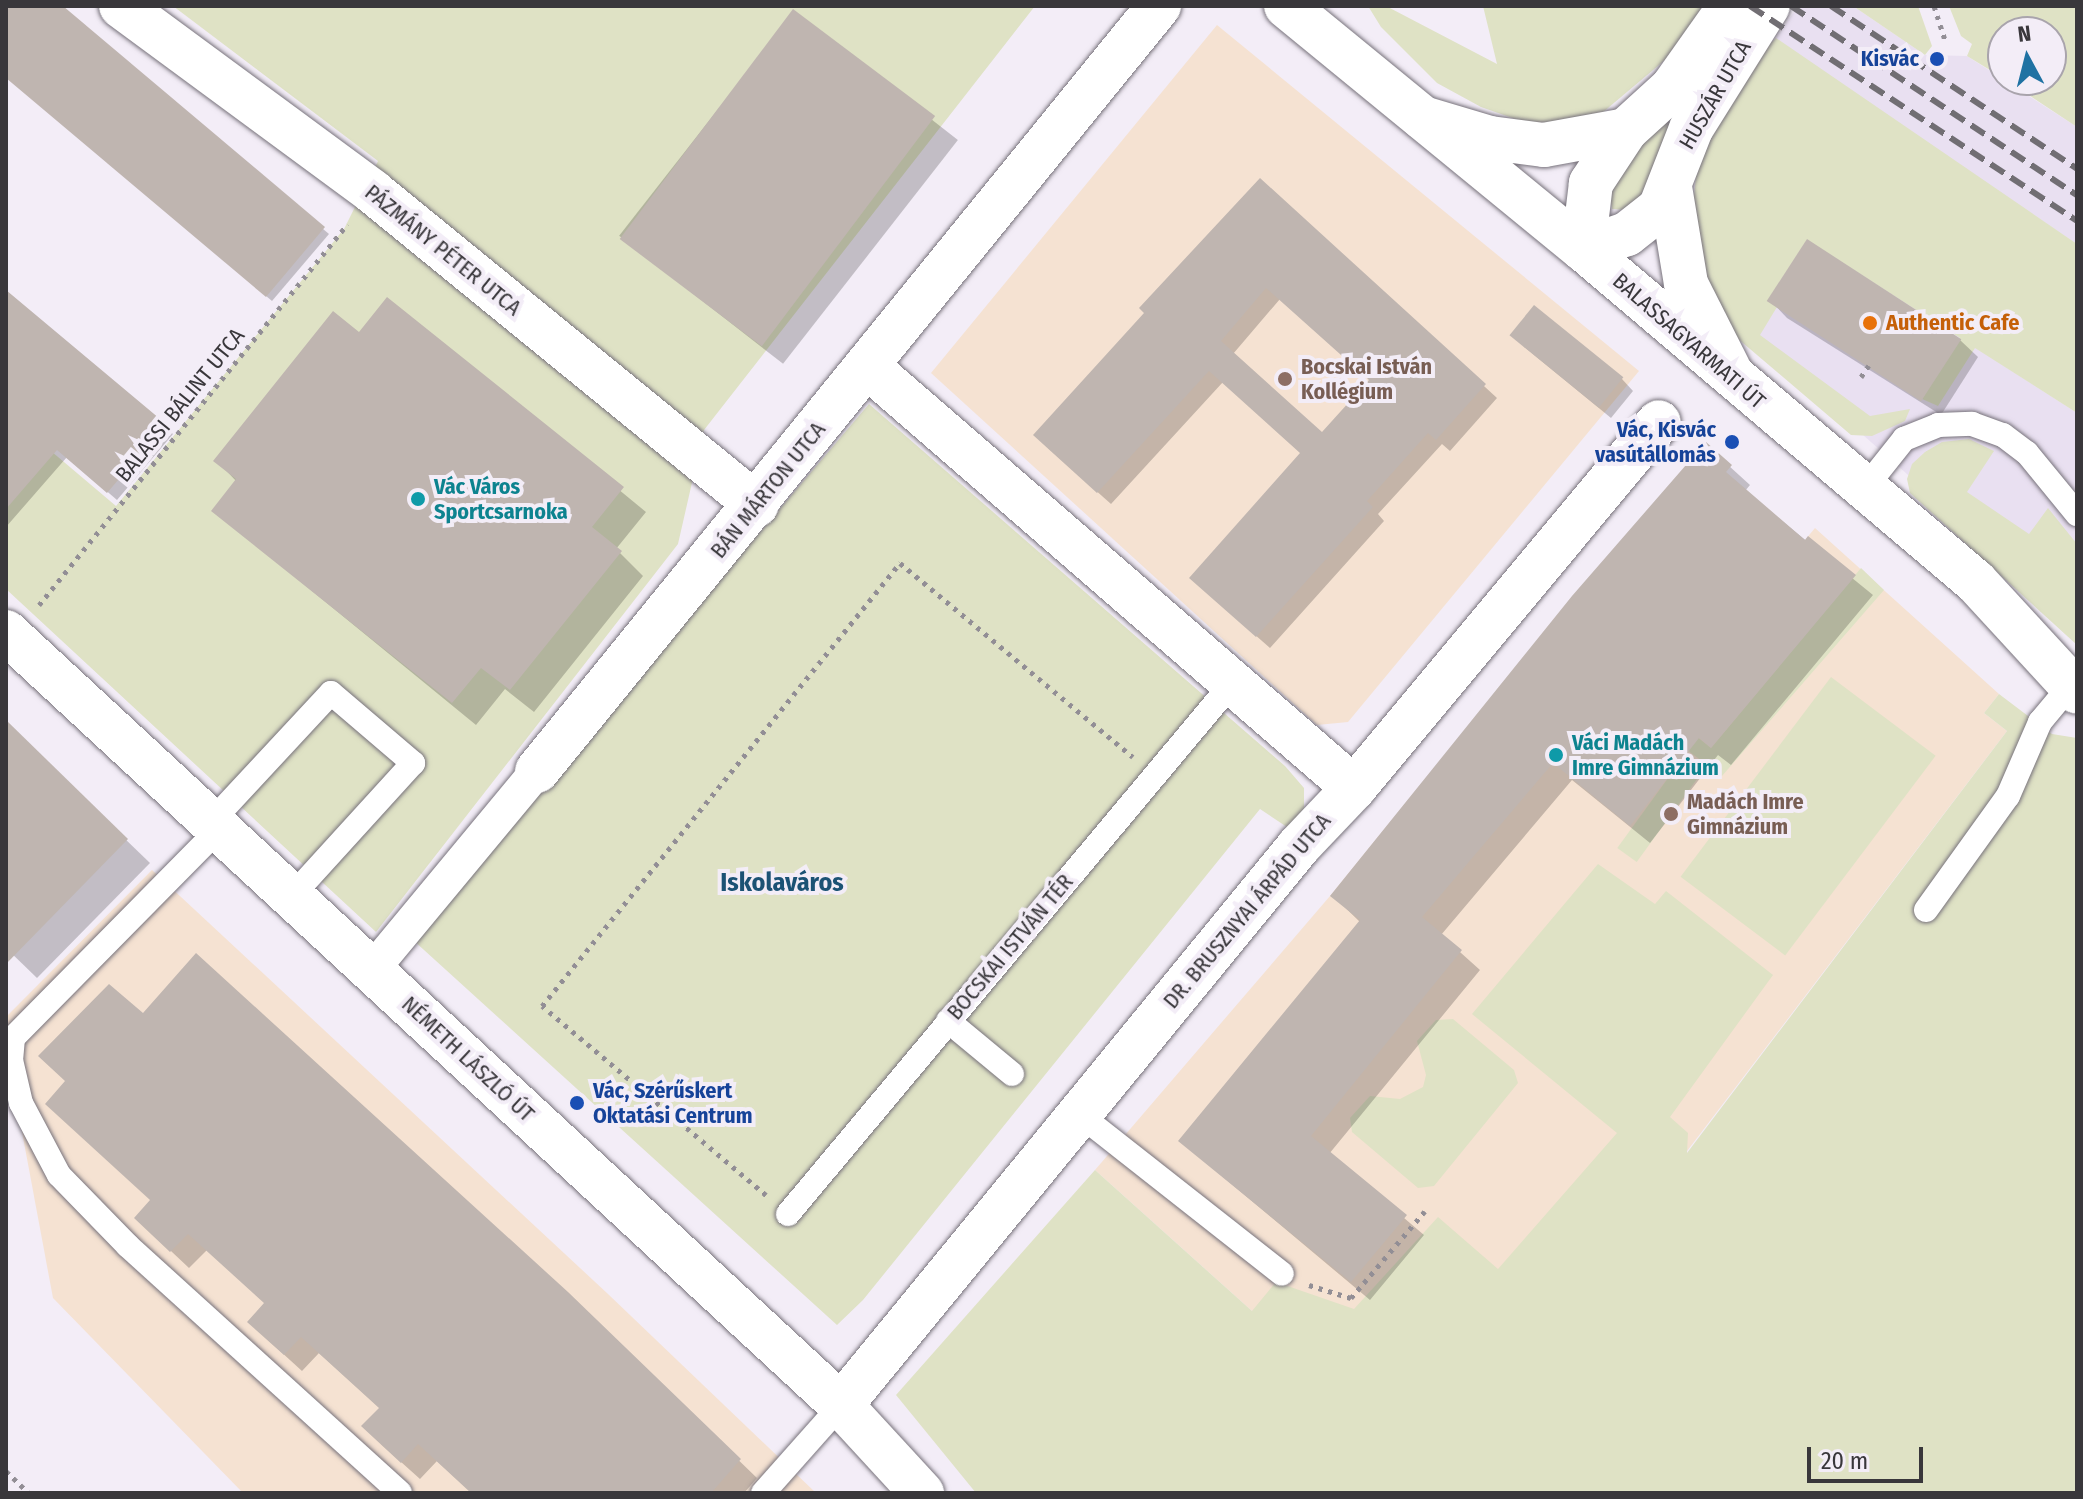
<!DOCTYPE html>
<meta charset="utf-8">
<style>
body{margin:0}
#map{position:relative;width:2083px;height:1499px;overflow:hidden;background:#f3edf7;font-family:"Fira Sans Condensed",sans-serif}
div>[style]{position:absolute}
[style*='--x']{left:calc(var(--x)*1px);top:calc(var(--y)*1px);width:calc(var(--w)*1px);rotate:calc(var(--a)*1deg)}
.built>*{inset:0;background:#e9e0f1}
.education>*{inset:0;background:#f5e2d2}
.green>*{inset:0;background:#dfe2c5;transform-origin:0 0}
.shadow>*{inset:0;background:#0003;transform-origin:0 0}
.building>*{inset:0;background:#bfb5b0;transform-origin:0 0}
.path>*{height:5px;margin-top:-2.5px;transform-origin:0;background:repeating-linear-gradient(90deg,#928e95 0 4px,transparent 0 10px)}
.roads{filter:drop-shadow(0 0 2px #77727b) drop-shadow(0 0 2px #77727b)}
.service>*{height:24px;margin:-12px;padding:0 12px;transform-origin:12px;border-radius:12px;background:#fff}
.pedestrian>*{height:34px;margin:-17px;padding:0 17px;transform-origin:17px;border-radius:17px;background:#fff}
.minor>*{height:44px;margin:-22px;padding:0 22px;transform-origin:22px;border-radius:22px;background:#fff}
.primary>*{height:44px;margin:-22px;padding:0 22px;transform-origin:22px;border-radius:22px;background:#fff}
.rail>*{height:6px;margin-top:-3px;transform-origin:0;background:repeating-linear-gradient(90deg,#716e73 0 16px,transparent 0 24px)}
.dots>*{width:22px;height:22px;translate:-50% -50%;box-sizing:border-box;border:4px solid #f3edf7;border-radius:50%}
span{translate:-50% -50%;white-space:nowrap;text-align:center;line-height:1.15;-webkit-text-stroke:8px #f3edf7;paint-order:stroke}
.transit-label{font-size:22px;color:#164399;font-weight:700}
.right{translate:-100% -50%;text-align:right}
.left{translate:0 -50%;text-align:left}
.street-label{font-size:22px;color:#39373b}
.food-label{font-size:22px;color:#c56008;font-weight:700}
.education-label{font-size:22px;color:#785e54;font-weight:700}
.culture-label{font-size:22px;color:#0d838f;font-weight:700}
.quarter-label{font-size:26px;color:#1b5274;font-weight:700}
.frame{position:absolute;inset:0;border:8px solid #39373b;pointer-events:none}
.north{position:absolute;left:1987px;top:16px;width:80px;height:80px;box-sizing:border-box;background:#f3edf7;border:2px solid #a9a4ac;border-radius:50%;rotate:353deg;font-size:22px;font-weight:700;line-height:32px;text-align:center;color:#39373b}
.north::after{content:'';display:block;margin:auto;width:28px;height:36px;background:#1f72a3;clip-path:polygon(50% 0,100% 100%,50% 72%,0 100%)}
.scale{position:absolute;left:1807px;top:1447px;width:116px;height:36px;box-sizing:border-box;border:4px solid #39373b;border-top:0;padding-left:10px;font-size:24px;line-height:28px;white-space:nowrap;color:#39373b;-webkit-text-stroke:6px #f3edf7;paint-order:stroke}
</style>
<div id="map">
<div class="built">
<i style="clip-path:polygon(1798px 6px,1853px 6px,1925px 55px,1967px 56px,2077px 127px,2077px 244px,1828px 78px,1776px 38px)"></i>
<i style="clip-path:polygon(1807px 239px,2077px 413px,2077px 625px,1746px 331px)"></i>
</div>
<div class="education">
<i style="clip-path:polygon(1217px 25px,1639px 371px,1348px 722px,1317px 725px,931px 373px)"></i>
<i style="clip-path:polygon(1815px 528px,1999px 694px,1984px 713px,2007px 731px,1438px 1478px,1095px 1170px,1330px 896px,1539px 639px,1805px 540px)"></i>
<i style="clip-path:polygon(152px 870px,608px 1294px,816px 1493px,243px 1493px,53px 1298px,6px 1046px,6px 1017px)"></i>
</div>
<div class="green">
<i style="clip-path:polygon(173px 6px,1035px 6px,704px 430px,678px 544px,376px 932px,6px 589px,6px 413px,116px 506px,344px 229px,378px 161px)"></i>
<i style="clip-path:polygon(1368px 6px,1386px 6px,1497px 64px,1483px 6px,1717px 6px,1665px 60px,1602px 113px,1573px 123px,1527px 123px,1481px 107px,1437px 83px,1381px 27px)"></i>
<i style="clip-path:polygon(1853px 6px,1918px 6px,1932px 46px,1925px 55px)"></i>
<i style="clip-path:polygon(1949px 6px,2077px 6px,2077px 127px,2006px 80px,2051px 80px,2051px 32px,2003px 32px,2003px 78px,1967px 56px,1972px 44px,1961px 36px)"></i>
<i style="clip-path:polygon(1739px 13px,1644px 191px,1629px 210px,1612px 209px,1607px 178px)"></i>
<i style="clip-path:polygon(1776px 38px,2077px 244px,2077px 413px,1975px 348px,1938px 406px,1922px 399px,1960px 338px,1807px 240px,1768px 300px,1777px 307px,1760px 335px,1870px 416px,1910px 409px,1905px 421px,1872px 436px,1851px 435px,1730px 332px,1707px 286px,1693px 205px,1697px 167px,1732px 80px)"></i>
<i style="clip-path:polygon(869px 404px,1285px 766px,1304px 788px,1304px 810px,1290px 829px,1260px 809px,863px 1300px,837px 1325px,413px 940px)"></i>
<i style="clip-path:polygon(1969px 439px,1994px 451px,1967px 492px,2029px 534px,2048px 508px,2077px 544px,2077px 645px,1910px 493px,1907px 479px,1912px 464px,1925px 452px,1942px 442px)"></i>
<i style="clip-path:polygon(1861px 568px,1884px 590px,1722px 776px,1663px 732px,1674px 718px,1711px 748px)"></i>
<i style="left:1831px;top:677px;width:131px;height:250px;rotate:37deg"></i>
<i style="clip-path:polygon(1999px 694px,2052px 734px,2077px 738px,2077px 1493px,976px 1493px,896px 1395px,1095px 1170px,1252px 1311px,1276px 1282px,1354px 1309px,1438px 1217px,1498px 1269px,1617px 1133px,1472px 1014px,1598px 864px,1655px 904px,1666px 891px,1773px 975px,1670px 1117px,1688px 1133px,1687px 1153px,2007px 731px,1984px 713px)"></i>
<i style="left:1679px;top:763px;width:24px;height:105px;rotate:36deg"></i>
<i style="clip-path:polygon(1453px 1019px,1514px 1070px,1518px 1083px,1434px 1186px,1418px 1188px,1352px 1132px,1350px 1118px,1370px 1096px,1400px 1099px,1423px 1087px,1426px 1075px,1417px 1041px,1436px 1020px)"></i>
</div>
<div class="shadow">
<i style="clip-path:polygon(6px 6px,60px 6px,329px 234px,272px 301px,6px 76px)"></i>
<i style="left:794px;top:12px;width:208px;height:284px;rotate:38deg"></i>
<i style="clip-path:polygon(evenodd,1260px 180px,1497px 398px,1450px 451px,1442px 444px,1378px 514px,1384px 521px,1270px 648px,1205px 591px,1302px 454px,1223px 382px,1111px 504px,1048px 448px,1147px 313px,1260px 180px,1280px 299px,1371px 381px,1322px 435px,1233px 354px,1280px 299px)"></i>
<i style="clip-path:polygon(6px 293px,173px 434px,117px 500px,67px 457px,6px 527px)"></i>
<i style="clip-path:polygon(388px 300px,646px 512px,616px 549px,643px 576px,534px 712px,505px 689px,476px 725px,213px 510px,237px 482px,216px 460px,359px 335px)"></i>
<i style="clip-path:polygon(1770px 300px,1960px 340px,1978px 357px,1941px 415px,1787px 318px)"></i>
<i style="clip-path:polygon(1523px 346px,1622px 379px,1633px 391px,1611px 418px)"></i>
<i style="clip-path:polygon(1706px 445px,1750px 485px,1745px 491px,1873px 595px,1731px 765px,1718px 755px,1650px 843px,1572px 780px,1441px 935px,1480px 970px,1329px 1154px,1424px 1235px,1370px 1300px,1180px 1141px,1360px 922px,1333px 896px)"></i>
<i style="clip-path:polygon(6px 724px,150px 863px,37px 978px,6px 948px)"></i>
<i style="clip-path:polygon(143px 1016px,567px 1294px,757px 1478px,744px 1493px,472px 1493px,437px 1461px,420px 1479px,381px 1444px,381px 1409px,319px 1353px,302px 1371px,268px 1340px,266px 1304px,207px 1250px,189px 1268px,154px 1235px)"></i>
</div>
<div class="building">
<i style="clip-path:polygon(6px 6px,63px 6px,325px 227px,266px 297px,6px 78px)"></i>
<i style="left:793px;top:9px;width:178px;height:288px;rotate:37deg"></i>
<i style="clip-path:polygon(evenodd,1260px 178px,1486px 384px,1436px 440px,1428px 433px,1367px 501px,1373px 507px,1256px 637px,1189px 578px,1300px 453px,1209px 371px,1097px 493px,1033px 435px,1144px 313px,1139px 308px,1260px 178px,1266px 288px,1369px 380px,1322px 432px,1221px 341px,1266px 288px)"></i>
<i style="left:1807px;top:239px;width:184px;height:74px;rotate:33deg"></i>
<i style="clip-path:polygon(6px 290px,166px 424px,107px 493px,57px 450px,6px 509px)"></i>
<i style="clip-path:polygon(387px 297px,624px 487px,592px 527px,622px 551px,510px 690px,481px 668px,452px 703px,211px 511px,236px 479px,213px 461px,333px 311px,359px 332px)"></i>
<i style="left:1534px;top:305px;width:115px;height:39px;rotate:39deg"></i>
<i style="clip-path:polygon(1706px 442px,1732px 465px,1726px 472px,1805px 540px,1808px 536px,1856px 575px,1711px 748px,1699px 738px,1630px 826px,1553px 763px,1422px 917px,1462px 950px,1311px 1136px,1407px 1215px,1351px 1282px,1178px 1141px,1360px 920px,1330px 896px,1572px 596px)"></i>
<i style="clip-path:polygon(6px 720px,128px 839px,6px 964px)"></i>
<i style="clip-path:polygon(196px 953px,568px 1292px,741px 1459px,711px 1493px,471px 1493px,418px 1444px,401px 1463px,361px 1426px,379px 1408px,301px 1337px,284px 1355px,247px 1322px,264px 1303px,188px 1234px,170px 1252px,134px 1218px,150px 1200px,45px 1104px,65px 1081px,38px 1056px,109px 984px,143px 1013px)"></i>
</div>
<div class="path">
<i style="--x:1934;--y:6;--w:38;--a:72"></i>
<i style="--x:1861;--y:377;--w:14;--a:-56"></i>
<i style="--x:39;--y:605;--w:490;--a:-51"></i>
<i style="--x:766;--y:1195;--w:293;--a:-139.8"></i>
<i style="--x:542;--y:1006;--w:570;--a:-51.06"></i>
<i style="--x:900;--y:563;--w:303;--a:39.8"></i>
<i style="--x:1309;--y:1285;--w:44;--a:17.2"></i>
<i style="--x:1351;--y:1298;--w:114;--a:-49.6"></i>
<i style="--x:6;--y:1471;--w:32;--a:44"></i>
</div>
<div class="roads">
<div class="service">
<i style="--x:1865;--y:488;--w:63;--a:-51.5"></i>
<i style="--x:1904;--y:439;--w:37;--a:-22"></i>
<i style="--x:1938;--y:425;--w:34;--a:-2"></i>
<i style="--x:1972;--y:424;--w:33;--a:20"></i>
<i style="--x:2003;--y:435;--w:30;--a:37"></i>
<i style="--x:2027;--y:453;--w:79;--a:50.7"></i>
<i style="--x:211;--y:822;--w:176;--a:-47.1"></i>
<i style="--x:331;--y:693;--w:108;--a:40.5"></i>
<i style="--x:413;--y:763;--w:180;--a:132.3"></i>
<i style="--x:219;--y:829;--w:293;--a:134.6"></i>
<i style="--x:13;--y:1038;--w:22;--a:95"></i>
<i style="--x:11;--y:1060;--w:44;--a:76.9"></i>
<i style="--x:21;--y:1103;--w:81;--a:62.2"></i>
<i style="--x:59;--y:1175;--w:99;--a:45.8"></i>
<i style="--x:128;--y:1246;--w:367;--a:42.2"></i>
<i style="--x:1926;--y:910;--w:140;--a:-54.3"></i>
<i style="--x:2008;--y:796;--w:81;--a:-66.6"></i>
<i style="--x:2040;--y:722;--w:47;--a:-50.2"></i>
<i style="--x:948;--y:1021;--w:83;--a:39.6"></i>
<i style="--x:1079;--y:1114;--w:258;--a:38.2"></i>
<i style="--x:788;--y:1214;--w:695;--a:-50.08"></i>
<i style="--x:763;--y:1493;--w:118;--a:-48.4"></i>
</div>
<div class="pedestrian">
<i style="--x:372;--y:970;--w:259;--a:-50.3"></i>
</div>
<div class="minor">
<i style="--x:121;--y:6;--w:313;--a:36.4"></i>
<i style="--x:373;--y:192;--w:495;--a:39.2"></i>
<i style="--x:1423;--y:118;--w:70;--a:16.6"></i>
<i style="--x:1490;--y:138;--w:54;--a:7.4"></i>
<i style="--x:1544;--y:145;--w:83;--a:-10.4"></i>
<i style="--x:1626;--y:130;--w:62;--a:-42.4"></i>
<i style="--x:1672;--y:88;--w:100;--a:-54.7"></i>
<i style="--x:1626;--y:130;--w:64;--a:123.4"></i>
<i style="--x:1591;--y:183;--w:66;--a:96.9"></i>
<i style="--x:1583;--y:249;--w:46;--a:-18.8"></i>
<i style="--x:1627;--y:234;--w:42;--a:-38.2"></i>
<i style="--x:1660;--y:208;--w:85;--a:-68.6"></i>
<i style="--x:1691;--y:129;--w:145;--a:-58"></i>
<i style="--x:1670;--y:187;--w:98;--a:80.6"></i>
<i style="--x:1686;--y:284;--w:95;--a:63.2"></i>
<i style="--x:868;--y:367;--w:643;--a:40.9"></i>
<i style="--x:6;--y:632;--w:1138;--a:42.79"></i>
<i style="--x:841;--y:1405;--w:120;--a:47.4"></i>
<i style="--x:537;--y:771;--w:986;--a:-50.89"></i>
<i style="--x:841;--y:1405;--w:723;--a:-50.67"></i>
<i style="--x:1299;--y:846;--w:80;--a:-46.5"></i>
<i style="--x:1354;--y:788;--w:476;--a:-50.2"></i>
</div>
<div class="primary">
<i style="--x:1286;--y:6;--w:384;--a:39.3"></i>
<i style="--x:1583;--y:249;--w:515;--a:40.28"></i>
<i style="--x:1976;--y:582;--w:149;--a:47.4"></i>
</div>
</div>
<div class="rail">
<i style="--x:1750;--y:6;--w:391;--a:33.3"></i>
<i style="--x:1791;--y:6;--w:343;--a:33.5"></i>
<i style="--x:1831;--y:6;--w:295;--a:33.5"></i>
</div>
<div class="dots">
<i style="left:1937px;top:59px;background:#1a4fb4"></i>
<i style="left:1870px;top:323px;background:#e8710a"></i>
<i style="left:1285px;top:379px;background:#8d6e63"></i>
<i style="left:1732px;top:442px;background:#1a4fb4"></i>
<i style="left:418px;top:499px;background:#0f9aa8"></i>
<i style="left:1556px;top:755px;background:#0f9aa8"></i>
<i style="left:1671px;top:814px;background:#8d6e63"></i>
<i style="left:577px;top:1103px;background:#1a4fb4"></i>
</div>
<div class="transit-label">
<span class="right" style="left:1919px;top:59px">Kisvác</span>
<span class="right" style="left:1716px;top:442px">Vác, Kisvác<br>vasútállomás</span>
<span class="left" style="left:593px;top:1103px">Vác, Szérűskert<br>Oktatási Centrum</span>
</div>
<div class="street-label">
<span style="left:1715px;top:95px;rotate:-60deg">HUSZÁR UTCA</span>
<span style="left:443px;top:250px;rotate:39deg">PÁZMÁNY PÉTER UTCA</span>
<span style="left:1689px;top:341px;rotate:41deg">BALASSAGYARMATI ÚT</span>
<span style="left:180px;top:405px;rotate:-51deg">BALASSI BÁLINT UTCA</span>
<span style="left:768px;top:490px;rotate:-51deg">BÁN MÁRTON UTCA</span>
<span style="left:1247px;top:911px;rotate:-50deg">DR. BRUSZNYAI ÁRPÁD UTCA</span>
<span style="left:1010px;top:947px;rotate:-50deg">BOCSKAI ISTVÁN TÉR</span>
<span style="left:468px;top:1059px;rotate:43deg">NÉMETH LÁSZLÓ ÚT</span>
</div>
<div class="food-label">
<span class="left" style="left:1886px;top:323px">Authentic Cafe</span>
</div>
<div class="education-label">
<span class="left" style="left:1301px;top:379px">Bocskai István<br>Kollégium</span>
<span class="left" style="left:1687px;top:814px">Madách Imre<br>Gimnázium</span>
</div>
<div class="culture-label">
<span class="left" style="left:434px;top:499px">Vác Város<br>Sportcsarnoka</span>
<span class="left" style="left:1572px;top:755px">Váci Madách<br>Imre Gimnázium</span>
</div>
<div class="quarter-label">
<span style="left:782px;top:883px">Iskolaváros</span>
</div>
<div class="frame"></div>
<div class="north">N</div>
<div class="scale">20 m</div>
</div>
